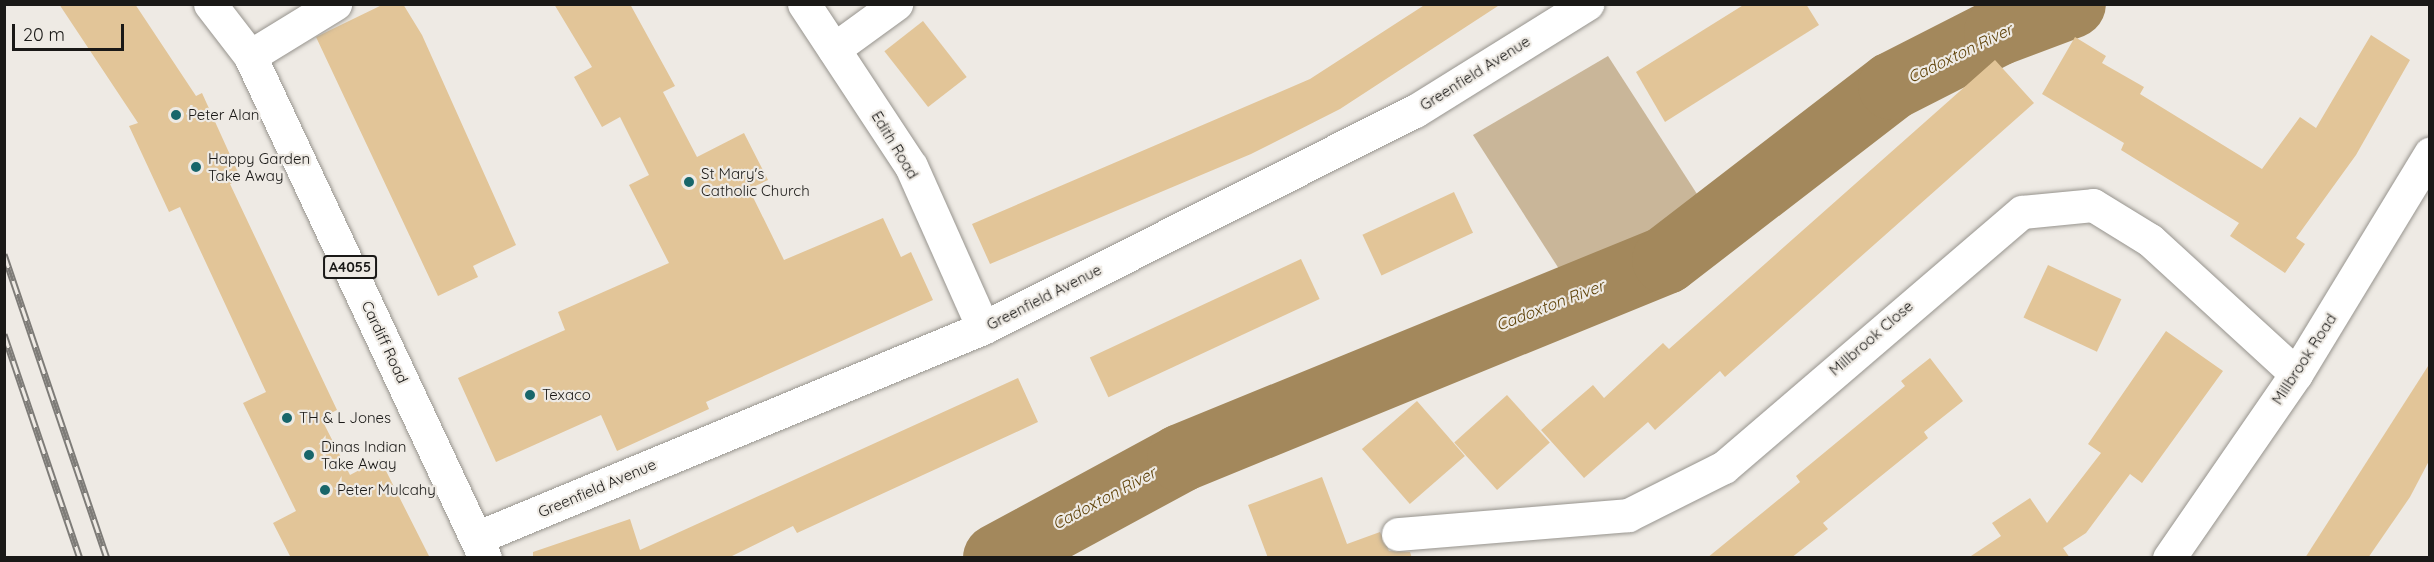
<!DOCTYPE html>
<style>
body{margin:0}
#map{position:relative;width:2434px;height:562px;overflow:hidden;background:#eeeae4;font-family:Quicksand,sans-serif}
div>[style]{position:absolute}
[style*='--x']{left:calc(var(--x)*1px);top:calc(var(--y)*1px);width:calc(var(--w)*1px);rotate:calc(var(--a)*1deg)}
.green>*{inset:0;background:#c9b699}
.river>*{height:68px;margin:-34px;padding:0 34px;transform-origin:34px;border-radius:34px;background:#a3885c}
.building>*{inset:0;background:#e2c598;transform-origin:0 0}
.roads{filter:drop-shadow(0 0 2px #97948e) drop-shadow(0 0 2px #97948e)}
.minor>*{height:33px;margin:-16.5px;padding:0 16.5px;transform-origin:16.5px;border-radius:16.5px;background:#fff}
.major>*{height:33px;margin:-16.5px;padding:0 16.5px;transform-origin:16.5px;border-radius:16.5px;background:#fff}
.rail>*{height:7px;margin-top:-3.5px;transform-origin:0;background:repeating-linear-gradient(90deg,#eeeae4 0 14px,#7e7c78 0 28px);box-sizing:border-box;border-block:2px solid #7e7c78}
.dots>*{width:16px;height:16px;translate:-50% -50%;box-sizing:border-box;border:3px solid #eeeae4;border-radius:50%}
span{translate:-50% -50%;white-space:nowrap;text-align:center;line-height:1.15;-webkit-text-stroke:4.5px #eeeae4;paint-order:stroke}
.shield-label span{padding:2px 4px;background:#eeeae4;border:2px solid;border-radius:4px;-webkit-text-stroke-width:0}
.shield-label{font-size:14px;color:#1a1917;font-weight:700}
.street-label{font-size:15px;color:#1a1917}
.poi-label{font-size:15px;color:#1a1917}
.left{translate:0 -50%;text-align:left}
.water-label{font-size:16px;color:#5d4006;font-style:italic}
.frame{position:absolute;inset:0;border:6px solid #1a1917;pointer-events:none}
.scale{position:absolute;left:12px;top:24px;width:112px;height:27px;box-sizing:border-box;border:3px solid #1a1917;border-top:0;padding-left:8px;font-size:18px;line-height:21px;white-space:nowrap;color:#1a1917;-webkit-text-stroke:4px #eeeae4;paint-order:stroke}
</style>
<div id="map">
<div class="green">
<i style="clip-path:polygon(1608px 56px,1717px 225px,1570px 286px,1473px 135px)"></i>
</div>
<div class="river">
<i style="--x:997;--y:558;--w:209;--a:-28.5"></i>
<i style="--x:1181;--y:458;--w:524;--a:-22.21"></i>
<i style="--x:1666;--y:260;--w:285;--a:-37.6"></i>
<i style="--x:1892;--y:86;--w:119;--a:-27"></i>
<i style="--x:1998;--y:32;--w:79;--a:-20.7"></i>
</div>
<div class="building">
<i style="clip-path:polygon(59px 4px,135px 4px,196px 96px,202px 93px,241px 179px,230px 184px,337px 410px,321px 418px,350px 475px,380px 459px,430px 558px,291px 558px,273px 523px,296px 511px,243px 403px,266px 392px,180px 207px,169px 212px,129px 126px,138px 123px)"></i>
<i style="clip-path:polygon(384px 4px,403px 4px,422px 35px,516px 245px,473px 266px,478px 277px,438px 296px,316px 37px)"></i>
<i style="clip-path:polygon(554px 4px,630px 4px,675px 86px,663px 92px,697px 157px,744px 133px,768px 180px,749px 189px,784px 260px,883px 218px,901px 257px,911px 252px,933px 300px,706px 402px,709px 409px,617px 451px,601px 415px,496px 462px,458px 378px,565px 330px,558px 312px,669px 263px,629px 185px,649px 175px,620px 117px,602px 127px,574px 77px,592px 67px)"></i>
<i style="clip-path:polygon(1426px 4px,1501px 4px,1340px 109px,1251px 154px,990px 264px,972px 224px,1310px 79px)"></i>
<i style="clip-path:polygon(1745px 4px,1806px 4px,1819px 25px,1665px 122px,1636px 72px)"></i>
<i style="left:923px;top:21px;width:71px;height:49px;rotate:52deg"></i>
<i style="clip-path:polygon(2371px 35px,2410px 60px,2356px 155px,2296px 238px,2305px 244px,2285px 273px,2230px 236px,2239px 223px,2121px 150px,2124px 143px,2042px 94px,2075px 37px,2106px 56px,2102px 63px,2144px 87px,2140px 94px,2262px 169px,2300px 117px,2316px 128px)"></i>
<i style="clip-path:polygon(1995px 60px,2034px 103px,1725px 377px,1720px 371px,1655px 430px,1648px 422px,1584px 478px,1541px 430px,1593px 385px,1604px 398px,1663px 343px,1669px 349px)"></i>
<i style="left:1454px;top:192px;width:45px;height:101px;rotate:65deg"></i>
<i style="left:1301px;top:259px;width:44px;height:233px;rotate:65deg"></i>
<i style="left:2048px;top:265px;width:81px;height:58px;rotate:25deg"></i>
<i style="clip-path:polygon(2166px 331px,2223px 371px,2142px 483px,2130px 474px,2086px 533px,2063px 548px,2070px 558px,1968px 558px,2001px 536px,1992px 523px,2030px 498px,2047px 523px,2101px 453px,2088px 444px)"></i>
<i style="clip-path:polygon(1930px 358px,1963px 401px,1924px 432px,1928px 438px,1823px 523px,1828px 529px,1791px 558px,1707px 558px,1800px 482px,1796px 476px,1905px 386px,1901px 381px)"></i>
<i style="clip-path:polygon(2430px 363px,2430px 459px,2410px 497px,2368px 558px,2305px 558px)"></i>
<i style="clip-path:polygon(1018px 378px,1038px 422px,797px 533px,793px 526px,728px 558px,533px 558px,533px 552px,630px 519px,640px 550px)"></i>
<i style="left:1507px;top:395px;width:64px;height:71px;rotate:48deg"></i>
<i style="left:1417px;top:401px;width:73px;height:73px;rotate:49deg"></i>
<i style="clip-path:polygon(1322px 477px,1347px 544px,1380px 532px,1389px 551px,1410px 552px,1412px 558px,1268px 558px,1248px 505px)"></i>
</div>
<div class="roads">
<div class="minor">
<i style="--x:804;--y:4;--w:194;--a:56.6"></i>
<i style="--x:911;--y:166;--w:177;--a:66"></i>
<i style="--x:834;--y:49;--w:77;--a:-36"></i>
<i style="--x:250;--y:56;--w:100;--a:-31.5"></i>
<i style="--x:1398;--y:534;--w:231;--a:-4.7"></i>
<i style="--x:1628;--y:515;--w:107;--a:-26.6"></i>
<i style="--x:1724;--y:467;--w:392;--a:-40.6"></i>
<i style="--x:2022;--y:212;--w:71;--a:-5.6"></i>
<i style="--x:2093;--y:205;--w:67;--a:31.6"></i>
<i style="--x:2150;--y:240;--w:198;--a:42.5"></i>
<i style="--x:476;--y:538;--w:549;--a:-22.5"></i>
<i style="--x:983;--y:328;--w:483;--a:-26.7"></i>
<i style="--x:1415;--y:111;--w:203;--a:-31.9"></i>
<i style="--x:2169;--y:558;--w:224;--a:-55.4"></i>
<i style="--x:2296;--y:374;--w:258;--a:-58.7"></i>
</div>
<div class="major">
<i style="--x:210;--y:4;--w:66;--a:52.4"></i>
<i style="--x:250;--y:56;--w:554;--a:64.91"></i>
</div>
</div>
<div class="rail">
<i style="--x:4;--y:254;--w:321;--a:71.3"></i>
<i style="--x:4;--y:334;--w:237;--a:71.3"></i>
</div>
<div class="dots">
<i style="left:176px;top:115px;background:#18666a"></i>
<i style="left:196px;top:167px;background:#18666a"></i>
<i style="left:689px;top:182px;background:#18666a"></i>
<i style="left:530px;top:395px;background:#18666a"></i>
<i style="left:287px;top:418px;background:#18666a"></i>
<i style="left:309px;top:455px;background:#18666a"></i>
<i style="left:325px;top:490px;background:#18666a"></i>
</div>
<div class="shield-label">
<span style="left:350px;top:267px">A4055</span>
</div>
<div class="street-label">
<span style="left:1475px;top:73px;rotate:-32deg">Greenfield Avenue</span>
<span style="left:895px;top:145px;rotate:59deg">Edith Road</span>
<span style="left:1044px;top:297px;rotate:-27deg">Greenfield Avenue</span>
<span style="left:1871px;top:338px;rotate:-41deg">Millbrook Close</span>
<span style="left:385px;top:342px;rotate:65deg">Cardiff Road</span>
<span style="left:2304px;top:359px;rotate:-57deg">Millbrook Road</span>
<span style="left:597px;top:488px;rotate:-23deg">Greenfield Avenue</span>
</div>
<div class="poi-label">
<span class="left" style="left:188px;top:115px">Peter Alan</span>
<span class="left" style="left:208px;top:167px">Happy Garden<br>Take Away</span>
<span class="left" style="left:701px;top:182px">St Mary's<br>Catholic Church</span>
<span class="left" style="left:542px;top:395px">Texaco</span>
<span class="left" style="left:299px;top:418px">TH &amp; L Jones</span>
<span class="left" style="left:321px;top:455px">Dinas Indian<br>Take Away</span>
<span class="left" style="left:337px;top:490px">Peter Mulcahy</span>
</div>
<div class="water-label">
<span style="left:1960px;top:53px;rotate:-26deg">Cadoxton River</span>
<span style="left:1550px;top:305px;rotate:-21deg">Cadoxton River</span>
<span style="left:1104px;top:498px;rotate:-28deg">Cadoxton River</span>
</div>
<div class="frame"></div>
<div class="scale">20 m</div>
</div>
